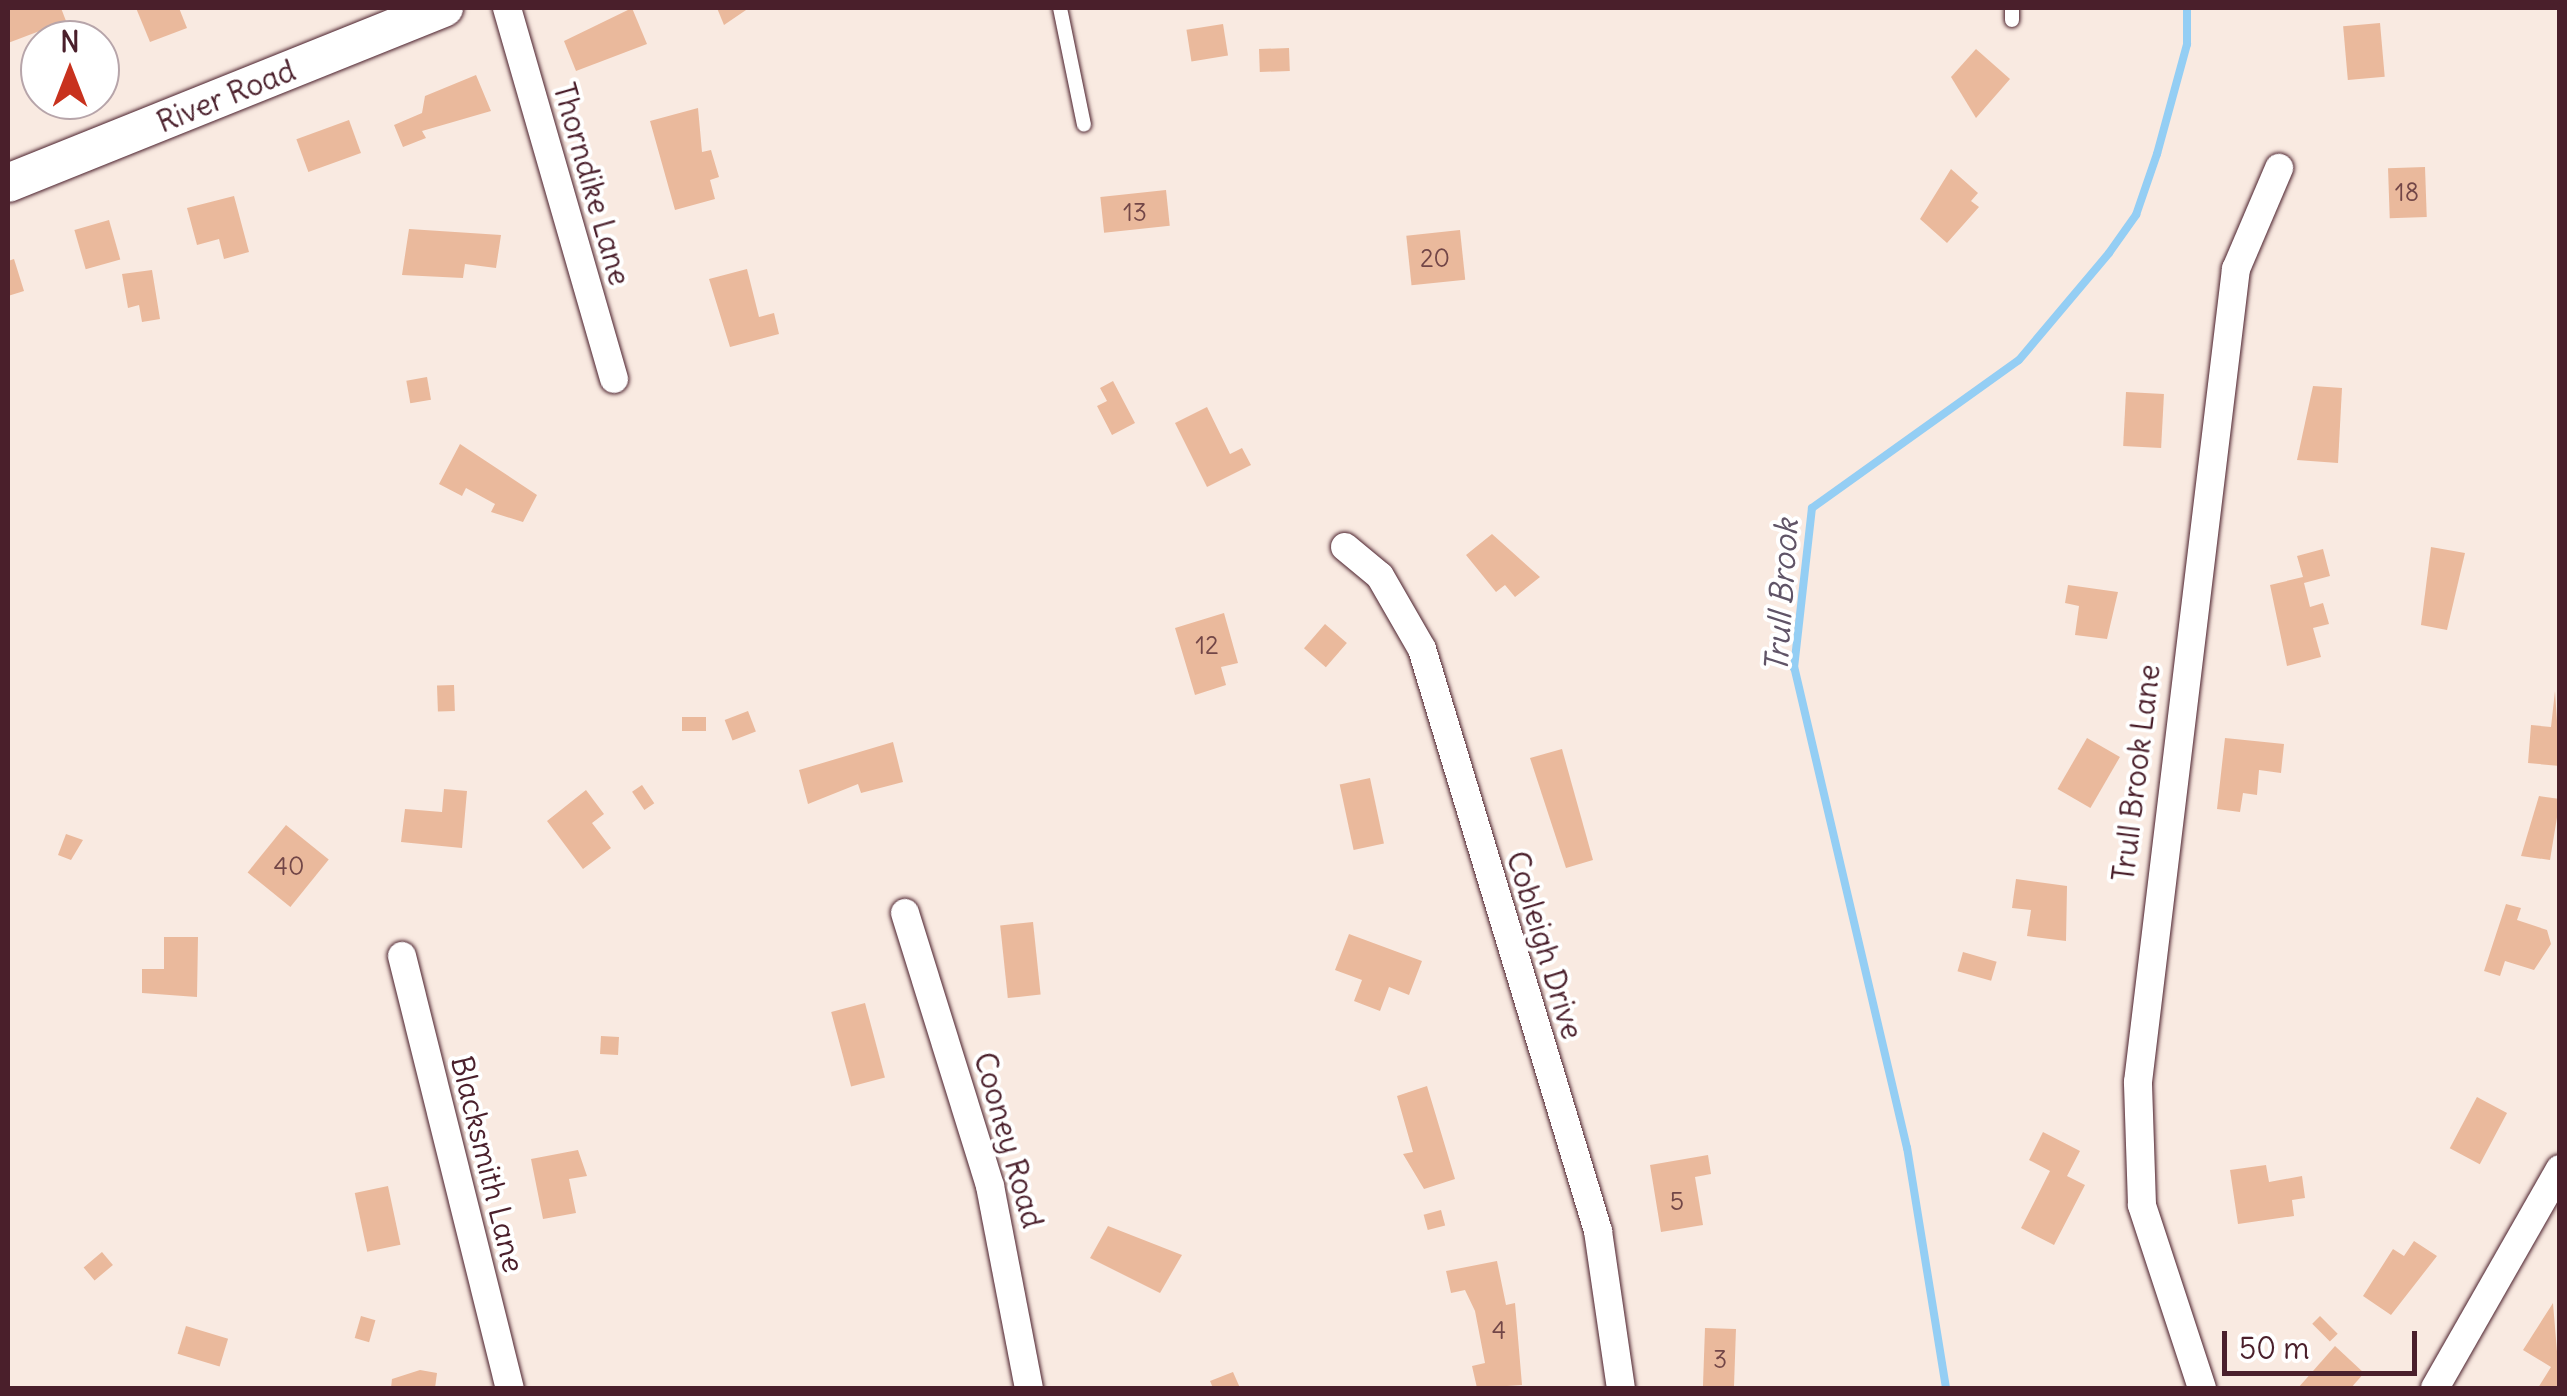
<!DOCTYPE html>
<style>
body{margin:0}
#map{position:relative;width:2567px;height:1396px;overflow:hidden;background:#f9eae1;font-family:Delius,sans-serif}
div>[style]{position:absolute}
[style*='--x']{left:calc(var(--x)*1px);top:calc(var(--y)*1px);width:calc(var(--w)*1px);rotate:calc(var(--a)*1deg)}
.stream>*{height:8px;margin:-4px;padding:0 4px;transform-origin:4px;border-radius:4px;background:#94cef4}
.building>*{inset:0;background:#eab99c;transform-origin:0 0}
.roads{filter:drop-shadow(0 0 2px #4a1f2b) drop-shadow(0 0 2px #4a1f2b)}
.lane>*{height:14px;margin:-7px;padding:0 7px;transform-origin:7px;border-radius:7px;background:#fff}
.street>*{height:28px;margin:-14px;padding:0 14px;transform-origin:14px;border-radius:14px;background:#fff}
.secondary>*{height:38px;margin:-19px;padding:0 19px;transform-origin:19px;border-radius:19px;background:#fff}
span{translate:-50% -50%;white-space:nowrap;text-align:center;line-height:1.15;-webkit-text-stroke:8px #fff;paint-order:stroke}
.number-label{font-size:25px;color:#724647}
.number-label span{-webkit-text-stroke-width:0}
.street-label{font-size:30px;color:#4a1f2b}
.water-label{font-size:32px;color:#605467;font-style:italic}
.frame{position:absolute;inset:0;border:10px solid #4a1f2b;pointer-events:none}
.north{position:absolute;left:20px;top:20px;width:100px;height:100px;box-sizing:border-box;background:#fff;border:2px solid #b7a5aa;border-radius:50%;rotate:0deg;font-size:28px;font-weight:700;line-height:40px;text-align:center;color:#4a1f2b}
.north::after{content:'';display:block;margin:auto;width:35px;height:45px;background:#c8321e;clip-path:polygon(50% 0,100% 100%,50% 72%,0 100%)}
.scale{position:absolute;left:2222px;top:1331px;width:195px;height:45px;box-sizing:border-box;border:5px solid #4a1f2b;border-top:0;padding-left:12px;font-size:30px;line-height:35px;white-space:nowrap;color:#4a1f2b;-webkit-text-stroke:8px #fff;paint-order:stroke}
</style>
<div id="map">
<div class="stream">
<i style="--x:1946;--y:1388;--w:243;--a:-99.2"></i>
<i style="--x:1907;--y:1148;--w:493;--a:-103.2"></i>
<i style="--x:1794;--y:668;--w:161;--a:-83.6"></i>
<i style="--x:1812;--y:508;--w:254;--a:-35.6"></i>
<i style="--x:2019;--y:360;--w:140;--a:-49.9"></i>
<i style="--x:2109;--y:253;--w:47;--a:-54.6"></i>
<i style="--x:2136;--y:215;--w:65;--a:-71"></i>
<i style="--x:2157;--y:154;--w:114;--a:-74.7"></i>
<i style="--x:2187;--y:44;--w:36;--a:-90"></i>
</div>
<div class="building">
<i style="clip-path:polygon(8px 8px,61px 8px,66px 21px,8px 43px)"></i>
<i style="clip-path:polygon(136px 8px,179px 8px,187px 28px,150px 42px)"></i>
<i style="clip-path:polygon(632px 8px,647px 44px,576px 71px,564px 41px)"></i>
<i style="clip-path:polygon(717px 8px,749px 8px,724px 25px)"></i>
<i style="left:2380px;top:23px;width:54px;height:37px;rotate:85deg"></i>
<i style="left:1223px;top:24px;width:32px;height:37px;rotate:81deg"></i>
<i style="left:1289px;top:48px;width:23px;height:30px;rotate:88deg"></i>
<i style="clip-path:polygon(1976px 49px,2010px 79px,1976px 118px,1951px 77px)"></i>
<i style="clip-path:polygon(476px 75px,491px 111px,422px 131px,426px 138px,403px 147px,394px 125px,422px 113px,425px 96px)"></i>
<i style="clip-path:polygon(698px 108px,702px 152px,711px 150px,719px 177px,710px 180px,715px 199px,675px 210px,650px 121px)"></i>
<i style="left:349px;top:120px;width:35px;height:56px;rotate:70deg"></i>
<i style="left:2425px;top:167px;width:50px;height:37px;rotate:88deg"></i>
<i style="clip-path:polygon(1951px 169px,1978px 193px,1971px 201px,1979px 207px,1947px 243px,1920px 219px)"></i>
<i style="left:1166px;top:190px;width:36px;height:66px;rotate:84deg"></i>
<i style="clip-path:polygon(234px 196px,249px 252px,224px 259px,219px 239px,197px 245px,187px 208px)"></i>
<i style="left:109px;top:220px;width:41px;height:36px;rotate:74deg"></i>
<i style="clip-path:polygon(409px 229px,501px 235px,496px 268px,465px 264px,463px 278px,402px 275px)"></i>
<i style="left:1460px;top:230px;width:50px;height:54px;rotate:84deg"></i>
<i style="clip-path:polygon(14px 259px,24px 291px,8px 296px,8px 261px)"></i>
<i style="clip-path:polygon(747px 269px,759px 317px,774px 313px,779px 334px,730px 347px,709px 279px)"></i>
<i style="clip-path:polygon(152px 270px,160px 319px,142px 322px,139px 305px,128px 308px,122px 274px)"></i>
<i style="left:427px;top:377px;width:23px;height:21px;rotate:80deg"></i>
<i style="clip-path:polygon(1113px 381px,1135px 423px,1112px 435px,1097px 406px,1107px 401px,1100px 388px)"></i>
<i style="clip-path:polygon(2313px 386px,2342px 388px,2338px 463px,2297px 460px)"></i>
<i style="left:2126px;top:392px;width:38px;height:54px;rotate:3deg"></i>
<i style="clip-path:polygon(1207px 407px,1230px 454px,1242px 448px,1251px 465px,1207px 487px,1175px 423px)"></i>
<i style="clip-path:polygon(460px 444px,537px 495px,523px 522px,491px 512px,495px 504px,466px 488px,462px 496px,439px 484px)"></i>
<i style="clip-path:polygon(1492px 534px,1540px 577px,1515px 597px,1505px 585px,1496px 592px,1466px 555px)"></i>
<i style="clip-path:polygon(2431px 547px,2465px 553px,2447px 630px,2421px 625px)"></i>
<i style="clip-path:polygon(2323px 549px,2330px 576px,2304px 583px,2310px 607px,2323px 603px,2329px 624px,2313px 628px,2321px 657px,2287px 666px,2270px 585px,2303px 577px,2297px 556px)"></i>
<i style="clip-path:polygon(2068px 585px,2118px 592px,2107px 639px,2075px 635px,2079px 606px,2065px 603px)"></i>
<i style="clip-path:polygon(1224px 613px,1238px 663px,1221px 667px,1226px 685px,1195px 695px,1175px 628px)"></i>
<i style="left:1325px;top:624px;width:29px;height:32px;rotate:41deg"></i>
<i style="left:454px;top:685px;width:26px;height:17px;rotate:88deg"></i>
<i style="clip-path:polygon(2555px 691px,2560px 766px,2528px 763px,2531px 725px,2551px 727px)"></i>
<i style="left:748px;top:711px;width:22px;height:25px;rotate:69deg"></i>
<i style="left:682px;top:717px;width:24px;height:14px"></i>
<i style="left:2087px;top:738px;width:38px;height:59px;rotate:30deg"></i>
<i style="clip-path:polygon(2225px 738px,2284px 744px,2281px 773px,2259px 770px,2257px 795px,2243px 793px,2240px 812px,2217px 809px)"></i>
<i style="clip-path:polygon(893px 742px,903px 782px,861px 793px,858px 784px,808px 804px,799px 770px)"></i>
<i style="clip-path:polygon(1562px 749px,1593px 860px,1566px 868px,1530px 758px)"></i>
<i style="left:1370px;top:778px;width:67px;height:31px;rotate:78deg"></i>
<i style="left:642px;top:785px;width:22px;height:12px;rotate:56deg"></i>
<i style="clip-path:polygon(444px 789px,467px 791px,462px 848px,401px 842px,405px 809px,442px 812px)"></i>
<i style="clip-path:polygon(586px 790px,604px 814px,592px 823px,611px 848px,583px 869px,547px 821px)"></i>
<i style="clip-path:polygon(2539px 796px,2560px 799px,2550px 860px,2521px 856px)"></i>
<i style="left:286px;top:825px;width:55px;height:61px;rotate:39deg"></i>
<i style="clip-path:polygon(66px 834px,83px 840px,71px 860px,58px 855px)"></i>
<i style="clip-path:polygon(2016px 879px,2067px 886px,2066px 941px,2027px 936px,2031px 910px,2012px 908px)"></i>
<i style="clip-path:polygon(2506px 904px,2521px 908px,2517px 920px,2547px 930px,2551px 944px,2534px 970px,2505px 961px,2500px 976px,2484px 971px)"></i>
<i style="left:1033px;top:922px;width:73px;height:33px;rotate:84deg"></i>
<i style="clip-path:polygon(1349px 934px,1422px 961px,1409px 995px,1389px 987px,1380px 1011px,1354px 1001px,1362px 980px,1335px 970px)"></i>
<i style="clip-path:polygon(164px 937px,198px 937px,197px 997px,142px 993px,142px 969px,164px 969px)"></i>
<i style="left:1963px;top:952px;width:35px;height:20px;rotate:16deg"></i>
<i style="left:865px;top:1003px;width:77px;height:35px;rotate:75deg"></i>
<i style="left:601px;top:1036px;width:18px;height:18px;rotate:3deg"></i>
<i style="clip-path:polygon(1427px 1086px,1455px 1179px,1424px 1189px,1403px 1154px,1413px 1152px,1397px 1096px)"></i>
<i style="left:2477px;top:1097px;width:34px;height:58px;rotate:28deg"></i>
<i style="clip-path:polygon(2043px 1132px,2080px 1151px,2067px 1176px,2085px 1185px,2054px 1245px,2021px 1228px,2050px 1171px,2029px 1160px)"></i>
<i style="clip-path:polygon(578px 1150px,587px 1176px,569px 1179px,576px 1213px,543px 1219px,531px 1159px)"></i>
<i style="clip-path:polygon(1708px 1155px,1711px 1174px,1695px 1177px,1703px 1225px,1661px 1232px,1650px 1165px)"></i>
<i style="clip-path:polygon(2266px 1165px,2269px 1182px,2302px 1176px,2305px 1198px,2292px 1200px,2294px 1216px,2238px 1224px,2230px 1170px)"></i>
<i style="left:388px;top:1186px;width:60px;height:34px;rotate:78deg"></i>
<i style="left:1441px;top:1210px;width:16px;height:18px;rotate:75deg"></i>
<i style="clip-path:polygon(1108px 1226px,1182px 1255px,1160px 1293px,1090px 1258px)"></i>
<i style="clip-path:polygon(2414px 1241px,2437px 1256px,2391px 1315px,2363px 1296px,2393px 1249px,2404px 1256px)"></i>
<i style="left:102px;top:1252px;width:17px;height:24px;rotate:50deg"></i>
<i style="clip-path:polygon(1497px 1261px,1506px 1305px,1515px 1303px,1522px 1385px,1477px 1388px,1472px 1366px,1485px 1363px,1475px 1311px,1465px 1290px,1451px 1293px,1446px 1271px)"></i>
<i style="clip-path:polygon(2553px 1303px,2560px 1388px,2538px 1388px,2551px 1367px,2523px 1350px)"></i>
<i style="left:361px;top:1316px;width:15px;height:23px;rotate:16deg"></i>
<i style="left:2320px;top:1316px;width:25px;height:11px;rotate:45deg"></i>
<i style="left:186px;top:1326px;width:44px;height:29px;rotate:17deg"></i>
<i style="left:1705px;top:1328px;width:31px;height:60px;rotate:2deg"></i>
<i style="clip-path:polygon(2335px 1346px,2364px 1373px,2351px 1388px,2298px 1388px)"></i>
<i style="clip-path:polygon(420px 1370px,437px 1373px,435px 1388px,391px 1388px,392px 1379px)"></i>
<i style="clip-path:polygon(1233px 1372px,1240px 1388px,1213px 1388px,1210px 1381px)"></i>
</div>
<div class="roads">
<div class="lane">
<i style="--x:1060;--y:8;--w:119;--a:78.4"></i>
<i style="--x:2012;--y:8;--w:12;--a:90"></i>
</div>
<div class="street">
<i style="--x:507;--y:8;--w:386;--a:73.9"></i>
<i style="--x:1345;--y:547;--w:45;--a:39.6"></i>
<i style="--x:1380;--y:576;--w:84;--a:60.1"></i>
<i style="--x:1422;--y:649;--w:608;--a:73.17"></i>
<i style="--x:1598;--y:1231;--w:159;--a:81.7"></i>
<i style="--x:905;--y:913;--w:286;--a:72.7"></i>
<i style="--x:990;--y:1186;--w:206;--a:79.1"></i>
<i style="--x:402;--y:956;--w:445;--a:76"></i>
<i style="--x:2202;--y:1388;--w:193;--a:-108.2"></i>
<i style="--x:2142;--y:1205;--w:123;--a:-91.9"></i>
<i style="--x:2138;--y:1082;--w:819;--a:-83.13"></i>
<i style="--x:2236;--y:269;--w:110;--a:-66.9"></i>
<i style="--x:2435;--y:1388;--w:252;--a:-60.3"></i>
</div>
<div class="secondary">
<i style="--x:8;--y:183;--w:470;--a:-21.9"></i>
</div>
</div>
<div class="number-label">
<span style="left:2407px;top:192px">18</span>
<span style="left:1135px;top:212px">13</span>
<span style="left:1435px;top:258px">20</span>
<span style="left:1207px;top:645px">12</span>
<span style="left:289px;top:866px">40</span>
<span style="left:1677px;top:1201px">5</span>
<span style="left:1499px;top:1330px">4</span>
<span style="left:1720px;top:1359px">3</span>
</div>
<div class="street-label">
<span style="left:226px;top:96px;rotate:-22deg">River Road</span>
<span style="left:592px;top:184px;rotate:74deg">Thorndike Lane</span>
<span style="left:2136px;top:773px;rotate:-83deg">Trull Brook Lane</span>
<span style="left:1545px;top:945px;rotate:73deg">Cobleigh Drive</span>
<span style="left:1009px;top:1140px;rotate:74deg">Cooney Road</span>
<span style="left:488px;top:1164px;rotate:76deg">Blacksmith Lane</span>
</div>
<div class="water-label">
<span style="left:1782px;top:596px;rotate:-86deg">Trull Brook</span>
</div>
<div class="frame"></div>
<div class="north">N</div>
<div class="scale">50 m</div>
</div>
